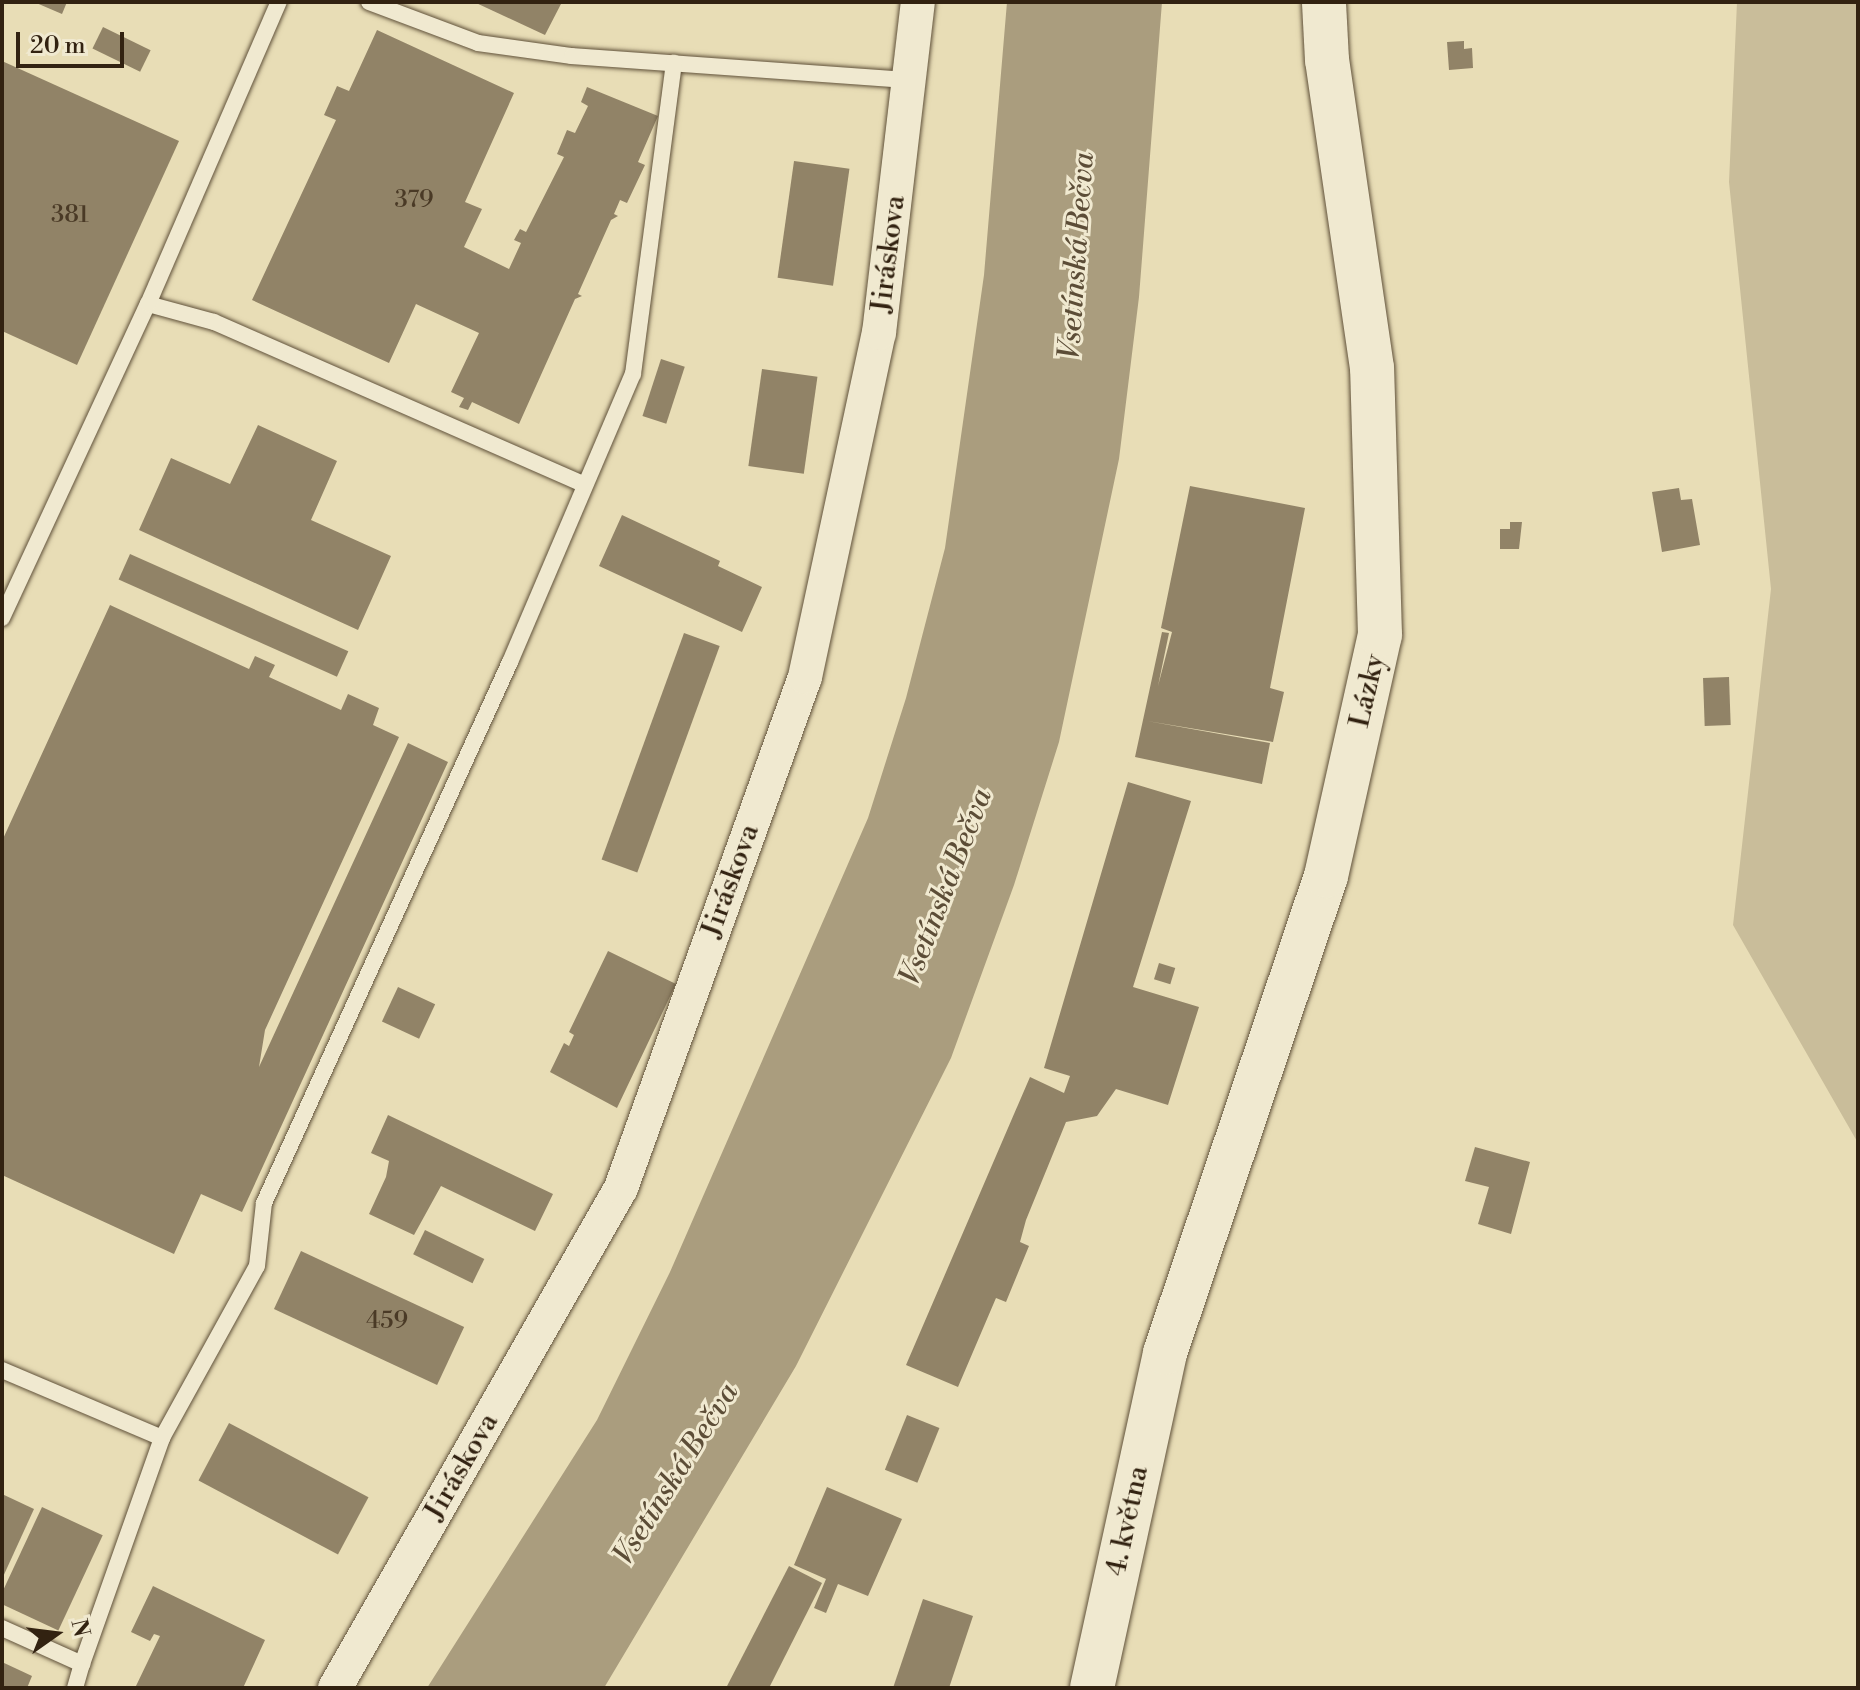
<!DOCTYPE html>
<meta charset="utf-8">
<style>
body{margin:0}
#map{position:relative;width:1860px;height:1690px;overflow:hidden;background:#e8ddb6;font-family:"Libre Bodoni",serif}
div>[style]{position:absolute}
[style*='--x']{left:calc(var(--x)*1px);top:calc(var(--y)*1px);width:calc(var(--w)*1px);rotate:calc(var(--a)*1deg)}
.green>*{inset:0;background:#c9bd9a}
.water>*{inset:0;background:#aa9d7e}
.building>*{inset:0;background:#918367;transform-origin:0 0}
.roads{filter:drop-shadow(0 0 2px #60513a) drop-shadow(0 0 2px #60513a)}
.lane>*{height:16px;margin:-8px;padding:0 8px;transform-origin:8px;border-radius:8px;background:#f0e9d0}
.street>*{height:34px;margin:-17px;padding:0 17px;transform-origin:17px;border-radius:17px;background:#f0e9d0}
.secondary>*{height:44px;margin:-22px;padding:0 22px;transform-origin:22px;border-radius:22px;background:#f0e9d0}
span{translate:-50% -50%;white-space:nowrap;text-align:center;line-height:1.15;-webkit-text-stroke:6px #f0e9d0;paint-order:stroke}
.number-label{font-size:24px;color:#4a3a26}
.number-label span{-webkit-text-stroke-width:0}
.street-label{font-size:28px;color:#322211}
.water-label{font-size:30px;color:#5c4d37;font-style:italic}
.frame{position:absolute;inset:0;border:4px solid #322211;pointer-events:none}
.north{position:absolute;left:16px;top:1594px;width:80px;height:80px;-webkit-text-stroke:6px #f0e9d0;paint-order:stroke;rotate:76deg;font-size:22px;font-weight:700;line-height:32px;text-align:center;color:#322211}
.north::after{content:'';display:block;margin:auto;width:28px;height:36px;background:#322211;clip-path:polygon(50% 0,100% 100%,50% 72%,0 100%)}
.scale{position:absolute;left:16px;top:32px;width:108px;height:36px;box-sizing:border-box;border:4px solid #322211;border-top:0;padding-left:10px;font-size:24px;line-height:28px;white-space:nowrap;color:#322211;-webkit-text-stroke:6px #f0e9d0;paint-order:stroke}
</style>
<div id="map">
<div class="green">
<i style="clip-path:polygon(1737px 2px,1858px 2px,1858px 1143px,1733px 925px,1771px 589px,1729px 182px)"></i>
</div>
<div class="water">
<i style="clip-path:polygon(1007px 2px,1162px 2px,1139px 297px,1119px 459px,1059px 742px,1014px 885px,951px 1058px,796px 1366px,604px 1688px,427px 1688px,597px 1420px,670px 1272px,868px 818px,906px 698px,945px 548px,984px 275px)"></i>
</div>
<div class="building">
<i style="clip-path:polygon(34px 2px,67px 2px,62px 14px)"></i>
<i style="clip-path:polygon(474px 2px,562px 2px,545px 35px)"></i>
<i style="left:103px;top:27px;width:53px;height:24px;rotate:26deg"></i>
<i style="clip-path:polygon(377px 30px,514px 93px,465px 202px,482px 209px,464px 247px,509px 269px,521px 243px,514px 240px,520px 229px,526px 232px,564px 157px,557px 154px,567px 130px,575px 133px,588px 106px,581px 102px,587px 87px,658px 116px,638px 162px,645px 165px,627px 203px,620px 200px,614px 214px,618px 216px,611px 220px,578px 294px,582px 296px,575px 299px,519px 424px,472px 402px,468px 410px,459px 407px,464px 398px,451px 392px,479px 333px,416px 304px,389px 363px,252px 300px,336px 120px,324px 115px,337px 86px,349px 91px)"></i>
<i style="clip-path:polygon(1464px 41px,1464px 49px,1472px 48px,1473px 68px,1449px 70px,1447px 42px)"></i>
<i style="clip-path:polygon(2px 61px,179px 141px,77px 365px,2px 331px)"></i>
<i style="left:794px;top:161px;width:56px;height:118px;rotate:8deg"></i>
<i style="left:661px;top:359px;width:25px;height:60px;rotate:18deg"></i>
<i style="left:762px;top:369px;width:56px;height:98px;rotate:8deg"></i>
<i style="clip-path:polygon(258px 425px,337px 461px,311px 520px,391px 556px,358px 630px,139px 530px,171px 458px,230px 484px)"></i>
<i style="clip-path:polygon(1190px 486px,1305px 508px,1270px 688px,1284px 692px,1273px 742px,1147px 721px,1270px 743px,1262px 784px,1135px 757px,1162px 632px,1169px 633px,1158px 686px,1172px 632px,1161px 628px)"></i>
<i style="clip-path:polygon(1679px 488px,1681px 500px,1692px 499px,1700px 545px,1662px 552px,1652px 492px)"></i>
<i style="clip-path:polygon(622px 515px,720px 561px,718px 566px,762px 587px,742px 632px,599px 566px)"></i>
<i style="clip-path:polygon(1510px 522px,1522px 522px,1519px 549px,1500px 549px,1500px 529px,1510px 529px)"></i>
<i style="left:130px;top:554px;width:239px;height:28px;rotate:24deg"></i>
<i style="clip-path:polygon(110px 605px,249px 669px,255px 656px,275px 665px,269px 677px,341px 710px,348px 694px,379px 708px,373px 725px,399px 737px,265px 1030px,259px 1067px,408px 743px,448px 762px,242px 1212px,201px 1194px,174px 1254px,2px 1175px,2px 841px)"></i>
<i style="left:684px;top:633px;width:38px;height:241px;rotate:20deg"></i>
<i style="left:1729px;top:677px;width:48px;height:26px;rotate:88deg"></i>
<i style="clip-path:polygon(1128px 782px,1191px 801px,1133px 987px,1199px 1007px,1168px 1105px,1116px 1089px,1097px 1116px,1066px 1122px,1026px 1220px,1020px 1242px,1029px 1246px,1006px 1302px,996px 1298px,958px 1387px,906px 1365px,1030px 1077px,1064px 1093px,1070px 1076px,1044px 1068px)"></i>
<i style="clip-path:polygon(608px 951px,676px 984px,617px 1108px,550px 1072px,564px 1043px,569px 1046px,574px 1035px,569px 1032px)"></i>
<i style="left:1159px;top:963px;width:17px;height:17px;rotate:17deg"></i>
<i style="left:398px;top:987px;width:41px;height:38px;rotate:25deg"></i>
<i style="clip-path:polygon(388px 1115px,553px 1194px,535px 1231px,441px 1186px,414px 1235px,369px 1214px,386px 1177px,389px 1161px,371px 1153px)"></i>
<i style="clip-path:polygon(1475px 1147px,1530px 1162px,1511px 1234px,1478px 1224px,1489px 1187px,1465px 1181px)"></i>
<i style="left:425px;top:1230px;width:66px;height:27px;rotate:26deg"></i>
<i style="left:301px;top:1251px;width:180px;height:64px;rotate:25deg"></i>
<i style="left:907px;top:1415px;width:35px;height:59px;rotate:22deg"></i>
<i style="left:229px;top:1423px;width:158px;height:65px;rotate:28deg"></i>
<i style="clip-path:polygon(827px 1487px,902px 1519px,868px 1596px,838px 1584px,826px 1613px,814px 1608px,826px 1579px,794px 1565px)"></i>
<i style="clip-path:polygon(2px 1494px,34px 1509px,2px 1579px)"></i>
<i style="left:42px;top:1507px;width:67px;height:105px;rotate:25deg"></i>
<i style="clip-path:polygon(789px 1566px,822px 1583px,769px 1688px,726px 1688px)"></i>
<i style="clip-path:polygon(153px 1586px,265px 1640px,243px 1688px,135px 1688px,160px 1636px,154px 1634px,150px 1641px,131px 1632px)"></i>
<i style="clip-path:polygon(923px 1599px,973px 1616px,949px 1688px,893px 1688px)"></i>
<i style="clip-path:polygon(2px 1662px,32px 1676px,27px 1688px,2px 1688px)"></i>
</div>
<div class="roads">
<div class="lane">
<i style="--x:369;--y:2;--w:116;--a:20.6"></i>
<i style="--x:478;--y:43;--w:95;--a:7.9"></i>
<i style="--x:572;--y:56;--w:338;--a:4.1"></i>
<i style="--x:148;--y:304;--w:68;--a:15.3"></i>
<i style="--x:214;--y:322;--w:405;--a:23.7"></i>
<i style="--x:2;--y:618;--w:346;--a:-65.1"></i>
<i style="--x:148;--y:304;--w:329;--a:-66.6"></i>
<i style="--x:2;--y:1370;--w:174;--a:23"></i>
<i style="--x:2;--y:1628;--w:88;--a:24.2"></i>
<i style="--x:82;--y:1664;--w:240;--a:-70.5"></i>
<i style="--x:162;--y:1438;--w:196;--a:-61.1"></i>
<i style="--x:257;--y:1266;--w:63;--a:-83.7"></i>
<i style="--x:264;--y:1203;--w:594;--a:-65.55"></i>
<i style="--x:510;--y:662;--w:313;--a:-66.9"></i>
<i style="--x:633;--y:374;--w:314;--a:-82.5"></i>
<i style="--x:75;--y:1688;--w:25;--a:-74"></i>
</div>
<div class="street">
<i style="--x:335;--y:1688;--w:576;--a:-60.23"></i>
<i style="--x:621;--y:1188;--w:543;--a:-70.2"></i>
<i style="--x:805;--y:677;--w:352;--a:-77.9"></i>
<i style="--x:879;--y:333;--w:333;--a:-83.3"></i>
</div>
<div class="secondary">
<i style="--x:1092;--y:1688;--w:343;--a:-77.7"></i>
<i style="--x:1165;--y:1353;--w:503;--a:-71.35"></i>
<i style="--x:1326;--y:876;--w:247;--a:-77.4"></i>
<i style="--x:1380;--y:635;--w:267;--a:-91.7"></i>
<i style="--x:1372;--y:368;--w:311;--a:-98.3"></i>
<i style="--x:1327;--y:60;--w:58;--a:-93"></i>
</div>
</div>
<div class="number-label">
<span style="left:414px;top:201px">379</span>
<span style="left:70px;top:216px">381</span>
<span style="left:387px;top:1322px">459</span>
</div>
<div class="street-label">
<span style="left:889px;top:254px;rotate:-83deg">Jiráskova</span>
<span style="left:1368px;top:691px;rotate:-77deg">Lázky</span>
<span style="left:731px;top:881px;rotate:-70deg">Jiráskova</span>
<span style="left:462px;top:1467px;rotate:-60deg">Jiráskova</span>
<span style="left:1128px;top:1521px;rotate:-78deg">4. května</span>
</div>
<div class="water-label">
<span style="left:1077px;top:256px;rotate:-86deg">Vsetínská Bečva</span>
<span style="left:946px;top:887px;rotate:-69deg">Vsetínská Bečva</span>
<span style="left:676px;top:1474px;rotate:-58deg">Vsetínská Bečva</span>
</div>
<div class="frame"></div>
<div class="north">N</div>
<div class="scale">20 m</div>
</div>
